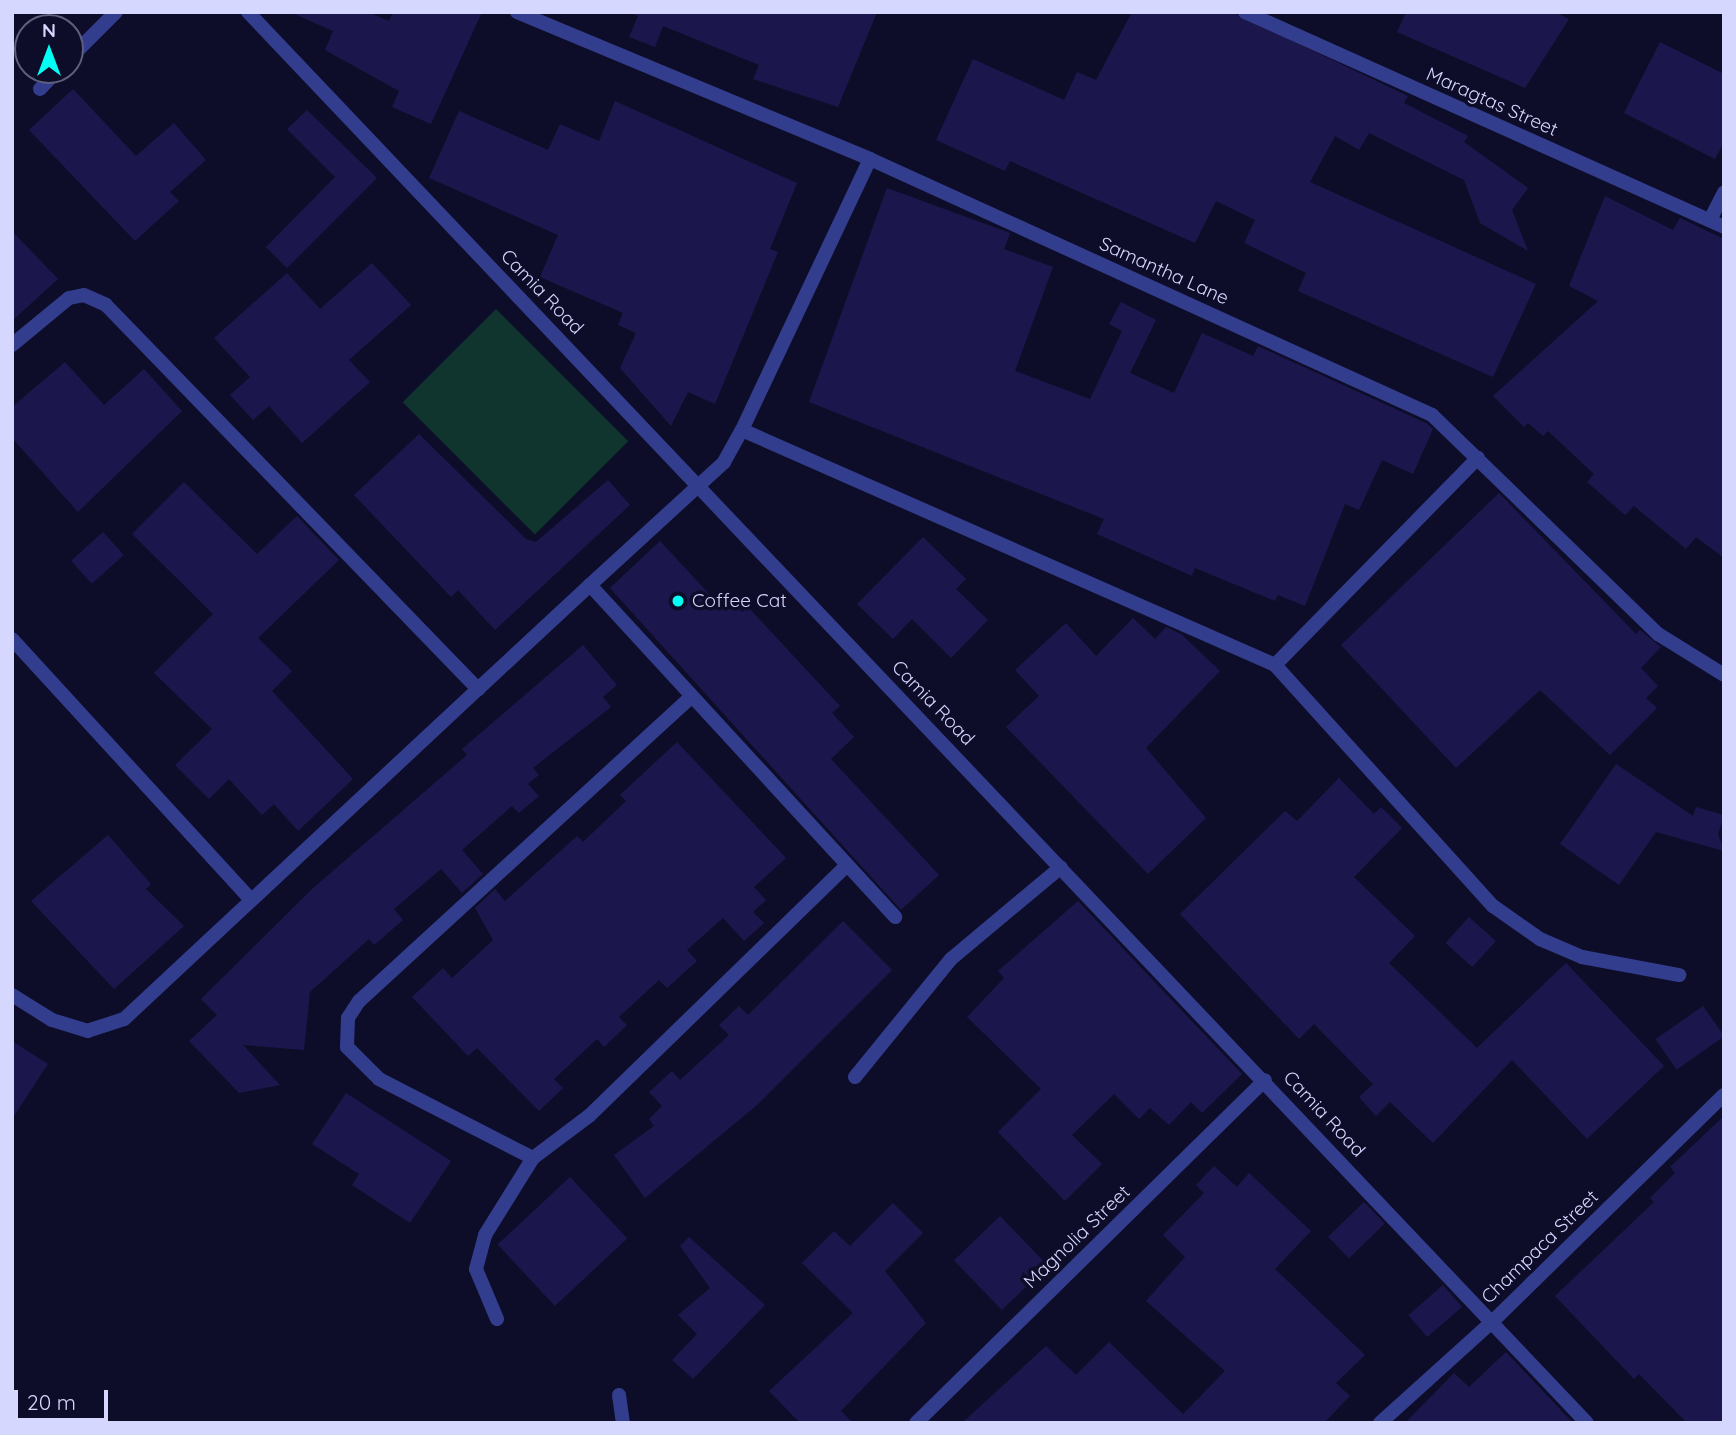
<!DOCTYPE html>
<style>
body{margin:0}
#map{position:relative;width:1736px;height:1435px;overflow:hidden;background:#0e0d29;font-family:Quicksand,sans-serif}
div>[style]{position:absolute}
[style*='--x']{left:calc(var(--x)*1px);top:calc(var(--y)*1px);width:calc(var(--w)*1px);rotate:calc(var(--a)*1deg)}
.green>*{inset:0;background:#10342e;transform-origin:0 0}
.building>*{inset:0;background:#1b174c;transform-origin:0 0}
.service>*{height:14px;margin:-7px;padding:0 7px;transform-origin:7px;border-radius:7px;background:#333d8d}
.minor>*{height:14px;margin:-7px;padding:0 7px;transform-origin:7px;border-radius:7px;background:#333d8d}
.tertiary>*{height:14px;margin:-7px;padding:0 7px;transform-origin:7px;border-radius:7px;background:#333d8d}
.dots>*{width:19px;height:19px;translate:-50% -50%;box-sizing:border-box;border:4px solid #0e0d29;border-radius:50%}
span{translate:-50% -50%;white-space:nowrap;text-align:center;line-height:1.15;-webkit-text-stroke:7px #0e0d29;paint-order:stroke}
.street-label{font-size:19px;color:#d6d7ff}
.poi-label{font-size:19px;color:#d6d7ff}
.left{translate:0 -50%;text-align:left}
.frame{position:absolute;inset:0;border:14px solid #d6d7ff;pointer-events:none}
.north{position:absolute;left:14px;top:14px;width:70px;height:70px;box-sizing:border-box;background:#0e0d29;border:2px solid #5e5e7f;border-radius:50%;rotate:0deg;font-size:19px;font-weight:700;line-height:28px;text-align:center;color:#d6d7ff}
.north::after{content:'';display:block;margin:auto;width:24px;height:32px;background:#02fff5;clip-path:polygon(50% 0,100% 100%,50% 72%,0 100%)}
.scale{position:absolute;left:14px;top:1390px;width:94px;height:32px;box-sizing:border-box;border:4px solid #d6d7ff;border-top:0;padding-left:9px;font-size:21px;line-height:24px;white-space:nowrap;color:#d6d7ff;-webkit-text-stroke:5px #0e0d29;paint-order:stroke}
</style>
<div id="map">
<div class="green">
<i style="left:496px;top:309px;width:187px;height:132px;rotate:45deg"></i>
</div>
<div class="building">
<i style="clip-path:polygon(290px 12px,368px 12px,389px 21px,393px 12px,482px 12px,431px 124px,392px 107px,399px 91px,325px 50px,333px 31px)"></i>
<i style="clip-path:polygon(631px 12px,877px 12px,838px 107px,753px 79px,759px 65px,663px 26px,655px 47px,629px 37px,638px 16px)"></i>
<i style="clip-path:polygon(1132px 12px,1232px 12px,1408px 96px,1404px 103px,1468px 136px,1464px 142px,1528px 188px,1512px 210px,1528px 251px,1480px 223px,1464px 180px,1369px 133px,1359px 150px,1335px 136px,1310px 182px,1536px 284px,1493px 377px,1298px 291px,1306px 273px,1244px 243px,1255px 220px,1216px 201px,1195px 243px,1010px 161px,1005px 171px,936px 140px,973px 59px,1064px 100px,1077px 72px,1096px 80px)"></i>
<i style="clip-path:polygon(1406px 12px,1555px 12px,1569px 19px,1525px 88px,1397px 32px)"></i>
<i style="clip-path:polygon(1660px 42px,1724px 74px,1724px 142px,1715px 159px,1624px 113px)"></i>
<i style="clip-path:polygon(73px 89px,136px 156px,174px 123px,206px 160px,170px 192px,179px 201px,135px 241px,29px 130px)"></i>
<i style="clip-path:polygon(615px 101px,797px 183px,770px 249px,778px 252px,715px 404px,688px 392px,671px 426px,620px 368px,636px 333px,618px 325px,623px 313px,540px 277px,558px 235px,429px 178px,459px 111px,548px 150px,560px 124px,599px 141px)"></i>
<i style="clip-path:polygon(307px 110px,377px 178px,287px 268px,266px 247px,335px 177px,287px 129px)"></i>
<i style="clip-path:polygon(887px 188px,1010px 233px,1004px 249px,1053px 267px,1015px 371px,1090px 399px,1122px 331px,1109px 324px,1121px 302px,1156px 320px,1130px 373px,1174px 393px,1202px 333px,1253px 356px,1258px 346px,1426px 423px,1433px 429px,1413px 474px,1382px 460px,1359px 510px,1345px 504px,1305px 606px,1278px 595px,1275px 601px,1195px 568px,1192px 576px,1097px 534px,1104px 519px,809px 402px)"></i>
<i style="clip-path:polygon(1605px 196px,1673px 230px,1680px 218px,1724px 239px,1724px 558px,1696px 537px,1686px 549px,1634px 506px,1625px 515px,1587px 482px,1594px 474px,1548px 431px,1543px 436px,1528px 423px,1524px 427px,1493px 396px,1598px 301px,1569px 286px)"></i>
<i style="clip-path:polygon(12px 231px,58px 279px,12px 321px)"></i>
<i style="clip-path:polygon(372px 263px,411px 305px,349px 360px,370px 382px,302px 443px,269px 406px,253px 420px,230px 395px,250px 377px,214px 338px,287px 273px,320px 309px)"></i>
<i style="clip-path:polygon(65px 362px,104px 405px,144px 369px,182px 411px,78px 512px,12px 438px,12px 407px)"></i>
<i style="clip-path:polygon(419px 434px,526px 539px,536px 542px,608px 480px,630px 505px,495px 630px,458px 590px,451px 597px,354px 495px)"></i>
<i style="clip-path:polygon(184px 482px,257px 554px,297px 516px,339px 560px,258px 638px,292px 671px,272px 691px,353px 779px,298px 831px,274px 804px,262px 815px,229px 779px,209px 799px,175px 765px,212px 729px,154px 673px,213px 614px,132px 534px)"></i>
<i style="clip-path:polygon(1499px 493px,1636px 634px,1640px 630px,1661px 647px,1641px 668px,1658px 686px,1646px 698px,1657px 708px,1610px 755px,1540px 690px,1456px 768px,1341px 645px)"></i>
<i style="left:103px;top:532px;width:31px;height:43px;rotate:48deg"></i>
<i style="clip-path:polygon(923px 537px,966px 579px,956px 589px,988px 620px,951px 658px,912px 619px,893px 639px,857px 604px)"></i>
<i style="clip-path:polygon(660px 541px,725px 611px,734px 602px,742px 612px,748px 607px,840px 706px,832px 713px,854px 737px,831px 759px,939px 875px,901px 910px,610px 588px)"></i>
<i style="clip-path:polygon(1133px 618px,1155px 639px,1166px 627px,1181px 634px,1220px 671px,1146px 748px,1206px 818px,1148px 874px,1006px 727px,1039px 696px,1015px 670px,1066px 623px,1096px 656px)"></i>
<i style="clip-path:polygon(583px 645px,617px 685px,603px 697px,611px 707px,533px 768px,539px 775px,528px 784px,539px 796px,519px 813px,512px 806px,462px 850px,483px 874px,462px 893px,441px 869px,394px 909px,403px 920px,374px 945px,369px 939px,310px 992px,304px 1050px,243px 1045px,280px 1085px,239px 1093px,189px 1041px,217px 1015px,201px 999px,312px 889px,467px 755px,462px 749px)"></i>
<i style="clip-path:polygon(677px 742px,786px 858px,754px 887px,766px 900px,753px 912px,764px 923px,744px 941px,723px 918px,687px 950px,697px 961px,667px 988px,659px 980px,619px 1017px,627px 1025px,604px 1047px,597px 1039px,554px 1079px,563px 1088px,539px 1111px,477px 1048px,468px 1056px,412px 997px,443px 968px,452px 978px,493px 940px,475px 908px,495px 889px,505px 901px,577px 836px,583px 842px,626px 801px,620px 795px)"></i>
<i style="clip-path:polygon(1616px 764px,1693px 816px,1696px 807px,1724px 815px,1718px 834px,1724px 851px,1656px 832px,1619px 885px,1560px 844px)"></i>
<i style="clip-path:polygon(1339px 778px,1374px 814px,1381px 807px,1402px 828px,1354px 877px,1415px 936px,1389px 963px,1477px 1048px,1566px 963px,1664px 1066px,1587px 1139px,1512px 1060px,1433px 1143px,1390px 1102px,1376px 1116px,1359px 1097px,1373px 1084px,1314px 1024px,1299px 1039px,1180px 914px,1285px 811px,1297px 821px)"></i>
<i style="clip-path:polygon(108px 835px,151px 884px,146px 889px,184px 926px,114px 989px,31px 901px)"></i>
<i style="clip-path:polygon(1078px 901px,1242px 1074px,1202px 1113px,1191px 1102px,1169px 1125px,1150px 1108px,1139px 1119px,1114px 1094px,1072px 1135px,1102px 1164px,1065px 1201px,998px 1132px,1041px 1089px,967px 1017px,1004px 978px,998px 971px)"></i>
<i style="left:1469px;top:917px;width:36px;height:35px;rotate:42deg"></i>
<i style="clip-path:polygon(843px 921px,892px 970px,757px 1105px,645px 1198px,614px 1155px,654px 1126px,649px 1119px,662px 1106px,649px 1092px,672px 1071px,680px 1080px,729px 1035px,719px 1025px,739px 1006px,748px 1015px)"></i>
<i style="left:1703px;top:1006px;width:37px;height:58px;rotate:55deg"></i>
<i style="clip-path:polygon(12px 1041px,48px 1064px,12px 1119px)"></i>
<i style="clip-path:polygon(346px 1093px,451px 1161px,410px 1223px,352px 1185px,359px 1174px,312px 1144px)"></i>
<i style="clip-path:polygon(1724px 1116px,1724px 1423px,1687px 1423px,1639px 1374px,1634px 1379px,1555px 1296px,1654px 1202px,1650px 1198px,1675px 1173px,1670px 1167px)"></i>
<i style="clip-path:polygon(1214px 1166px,1237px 1187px,1249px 1173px,1311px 1231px,1275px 1269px,1365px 1355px,1336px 1383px,1350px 1396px,1324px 1423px,962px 1423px,1046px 1346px,1076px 1375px,1109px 1342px,1183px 1414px,1225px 1371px,1146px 1301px,1185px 1257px,1163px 1235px,1204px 1193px,1196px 1185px)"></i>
<i style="left:570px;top:1177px;width:84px;height:99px;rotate:47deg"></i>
<i style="left:1364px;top:1202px;width:30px;height:50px;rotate:46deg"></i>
<i style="clip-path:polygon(893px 1203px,923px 1233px,885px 1271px,926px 1323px,841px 1411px,853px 1423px,800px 1423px,769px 1391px,853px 1313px,802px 1263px,834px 1231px,850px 1246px)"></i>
<i style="left:1000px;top:1216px;width:69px;height:64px;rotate:46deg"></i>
<i style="clip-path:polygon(689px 1237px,765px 1305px,693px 1379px,672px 1360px,697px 1334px,678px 1315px,710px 1288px,680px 1246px)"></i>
<i style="left:1443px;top:1285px;width:29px;height:46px;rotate:49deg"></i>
<i style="clip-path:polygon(1506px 1352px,1573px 1423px,1405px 1423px,1454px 1373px,1469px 1387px)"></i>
</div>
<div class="service">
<i style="--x:70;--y:58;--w:65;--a:-45"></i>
<i style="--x:40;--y:89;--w:26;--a:-47"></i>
<i style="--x:497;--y:1319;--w:54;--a:-112.8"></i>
<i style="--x:476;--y:1269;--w:35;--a:-75"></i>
<i style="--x:485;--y:1235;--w:91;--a:-58.1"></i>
<i style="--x:619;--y:1395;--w:28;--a:82"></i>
</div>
<div class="minor">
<i style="--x:517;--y:12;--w:382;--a:22.6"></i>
<i style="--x:870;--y:159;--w:618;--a:24.49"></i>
<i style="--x:1432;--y:415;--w:315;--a:44.1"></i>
<i style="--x:1658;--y:634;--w:78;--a:31.8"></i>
<i style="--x:1245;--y:12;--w:525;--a:24.17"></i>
<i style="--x:870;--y:159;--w:300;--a:115.3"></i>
<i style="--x:742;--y:430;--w:583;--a:23.79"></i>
<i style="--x:1275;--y:665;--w:325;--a:47.9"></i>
<i style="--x:1493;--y:906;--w:57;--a:35.1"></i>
<i style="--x:1540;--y:939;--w:46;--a:23.2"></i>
<i style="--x:1582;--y:957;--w:99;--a:10.5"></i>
<i style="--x:1710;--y:220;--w:31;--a:-63"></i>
<i style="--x:12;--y:345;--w:74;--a:-39.5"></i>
<i style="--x:69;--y:298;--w:15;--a:-11"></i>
<i style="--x:84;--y:295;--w:24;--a:24"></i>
<i style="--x:106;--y:305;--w:535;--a:45.91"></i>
<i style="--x:478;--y:689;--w:484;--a:137"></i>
<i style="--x:124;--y:1019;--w:38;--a:162"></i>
<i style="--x:88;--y:1031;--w:38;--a:-163"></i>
<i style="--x:52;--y:1020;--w:47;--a:-148"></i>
<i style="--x:590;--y:585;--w:182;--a:-42.5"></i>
<i style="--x:724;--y:462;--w:37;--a:-61"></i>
<i style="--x:12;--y:639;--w:351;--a:47.5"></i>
<i style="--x:1275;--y:665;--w:290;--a:-45.6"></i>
<i style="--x:478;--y:689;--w:153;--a:-42.9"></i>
<i style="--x:590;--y:585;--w:451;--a:47.4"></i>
<i style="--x:691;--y:697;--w:450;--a:137.5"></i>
<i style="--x:359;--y:1001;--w:20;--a:123"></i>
<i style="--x:348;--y:1018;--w:29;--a:92"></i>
<i style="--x:347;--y:1047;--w:45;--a:45"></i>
<i style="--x:379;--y:1079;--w:173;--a:27.2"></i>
<i style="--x:533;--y:1158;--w:70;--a:-36.9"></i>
<i style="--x:589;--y:1116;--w:359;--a:-44.2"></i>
<i style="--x:855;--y:1077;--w:152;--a:-50.9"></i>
<i style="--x:951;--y:959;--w:143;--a:-39.9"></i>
<i style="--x:916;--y:1423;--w:489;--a:-44.5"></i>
<i style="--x:1380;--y:1423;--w:152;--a:-42.1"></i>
</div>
<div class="tertiary">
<i style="--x:248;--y:12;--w:1945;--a:46.5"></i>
<i style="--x:1493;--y:1321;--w:323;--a:-44.4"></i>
</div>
<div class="dots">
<i style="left:678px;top:601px;background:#02fff5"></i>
</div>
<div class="street-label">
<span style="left:1492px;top:102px;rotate:24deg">Maragtas Street</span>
<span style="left:1164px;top:271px;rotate:24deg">Samantha Lane</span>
<span style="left:542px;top:292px;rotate:46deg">Camia Road</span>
<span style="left:933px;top:703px;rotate:46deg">Camia Road</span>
<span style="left:1324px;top:1114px;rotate:47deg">Camia Road</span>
<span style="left:1077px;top:1237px;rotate:-44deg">Magnolia Street</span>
<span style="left:1540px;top:1247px;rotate:-44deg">Champaca Street</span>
</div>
<div class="poi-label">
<span class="left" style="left:692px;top:601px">Coffee Cat</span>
</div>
<div class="frame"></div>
<div class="north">N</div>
<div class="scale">20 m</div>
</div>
